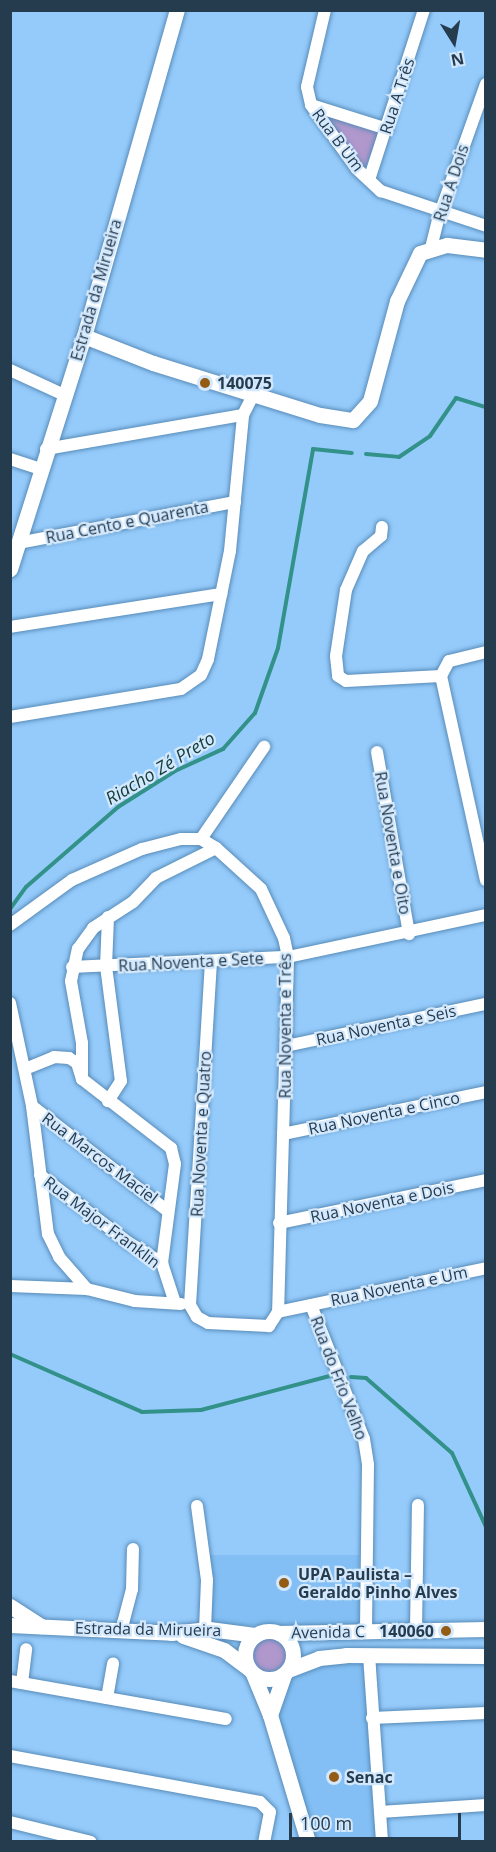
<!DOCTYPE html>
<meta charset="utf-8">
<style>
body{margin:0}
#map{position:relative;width:496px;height:1852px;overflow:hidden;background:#95cbfb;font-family:"Open Sans",sans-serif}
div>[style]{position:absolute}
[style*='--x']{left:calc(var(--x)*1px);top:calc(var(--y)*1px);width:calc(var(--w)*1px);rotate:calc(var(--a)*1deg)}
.built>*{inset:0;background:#83bff4;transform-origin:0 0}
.green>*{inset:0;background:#b097cc}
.round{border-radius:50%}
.stream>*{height:4px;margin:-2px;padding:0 2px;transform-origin:2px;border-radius:2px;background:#329188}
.roads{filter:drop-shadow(0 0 2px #588cb9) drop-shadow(0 0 2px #588cb9)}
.minor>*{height:12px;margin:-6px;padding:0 6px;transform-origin:6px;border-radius:6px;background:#fff}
.major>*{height:15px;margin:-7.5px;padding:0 7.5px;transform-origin:7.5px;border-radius:7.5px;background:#fff}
.major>.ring{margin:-7.5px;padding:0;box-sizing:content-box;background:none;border:15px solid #fff;border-radius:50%}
.dots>*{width:16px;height:16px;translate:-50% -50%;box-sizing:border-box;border:3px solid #d3e8fc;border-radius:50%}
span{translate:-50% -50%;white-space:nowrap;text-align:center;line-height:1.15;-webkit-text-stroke:4.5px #d3e8fc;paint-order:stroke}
.street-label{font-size:16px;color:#253b4e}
.poi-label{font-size:16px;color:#253b4e;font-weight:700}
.left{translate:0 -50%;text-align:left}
.right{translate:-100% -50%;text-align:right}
.water-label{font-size:18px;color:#123d39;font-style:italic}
.frame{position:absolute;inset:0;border:12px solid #253b4e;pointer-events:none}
.north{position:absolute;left:424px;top:12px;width:60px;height:60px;-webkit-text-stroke:4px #d3e8fc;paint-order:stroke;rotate:169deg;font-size:16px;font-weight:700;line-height:24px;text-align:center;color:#253b4e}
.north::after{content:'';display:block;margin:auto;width:21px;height:27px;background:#253b4e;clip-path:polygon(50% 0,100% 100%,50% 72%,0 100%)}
.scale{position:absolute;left:289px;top:1813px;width:172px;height:27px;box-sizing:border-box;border:3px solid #253b4e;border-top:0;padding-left:8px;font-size:18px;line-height:21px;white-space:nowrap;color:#253b4e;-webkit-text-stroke:4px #d3e8fc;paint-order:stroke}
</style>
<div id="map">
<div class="built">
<i style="left:359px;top:1555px;width:70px;height:151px;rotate:90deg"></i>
<i style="clip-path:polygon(364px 1660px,376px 1841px,317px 1841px,276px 1723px,278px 1709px,290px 1674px,302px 1667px)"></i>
</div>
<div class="green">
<i style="clip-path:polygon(324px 112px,381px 131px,364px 171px,322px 115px)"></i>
<i class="round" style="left:251px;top:1637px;width:38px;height:38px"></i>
</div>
<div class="stream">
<i style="--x:366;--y:454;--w:33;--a:5"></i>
<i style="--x:399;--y:457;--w:37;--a:-34"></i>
<i style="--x:430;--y:436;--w:46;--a:-55.6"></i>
<i style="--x:456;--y:398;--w:31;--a:17"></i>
<i style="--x:10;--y:909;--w:27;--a:-54"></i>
<i style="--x:26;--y:887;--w:122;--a:-41"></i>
<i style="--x:118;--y:807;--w:67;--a:-32.3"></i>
<i style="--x:175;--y:771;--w:53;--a:-24.6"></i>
<i style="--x:223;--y:749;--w:48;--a:-48.4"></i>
<i style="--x:255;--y:713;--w:69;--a:-70.5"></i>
<i style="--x:278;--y:648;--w:202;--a:-80"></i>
<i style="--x:313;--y:449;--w:39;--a:6"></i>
<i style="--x:10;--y:1354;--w:144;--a:23.7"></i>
<i style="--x:142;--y:1412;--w:59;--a:-1.9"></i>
<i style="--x:201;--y:1410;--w:133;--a:-14.8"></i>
<i style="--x:351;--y:1377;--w:15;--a:4"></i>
<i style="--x:366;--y:1378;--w:114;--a:41.1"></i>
<i style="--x:452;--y:1453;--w:81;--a:65.3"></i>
</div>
<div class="roads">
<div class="minor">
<i style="--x:325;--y:10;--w:79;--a:103.2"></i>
<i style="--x:307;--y:87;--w:18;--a:77"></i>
<i style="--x:311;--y:105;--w:79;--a:54.3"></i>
<i style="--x:357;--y:169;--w:33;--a:43"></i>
<i style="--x:381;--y:191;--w:111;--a:18.4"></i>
<i style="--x:311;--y:105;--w:80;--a:17.5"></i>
<i style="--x:369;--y:180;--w:179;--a:-72.1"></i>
<i style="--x:431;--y:248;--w:36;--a:-76"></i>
<i style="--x:440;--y:213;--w:137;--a:-70.4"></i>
<i style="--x:10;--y:370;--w:60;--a:24.8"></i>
<i style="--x:46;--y:449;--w:200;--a:-9.8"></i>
<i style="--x:10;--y:459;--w:33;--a:18"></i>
<i style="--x:382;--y:527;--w:9;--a:96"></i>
<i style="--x:381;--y:536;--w:23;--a:140"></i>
<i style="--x:363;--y:551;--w:43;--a:113.6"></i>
<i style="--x:346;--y:590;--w:67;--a:98.6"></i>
<i style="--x:336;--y:656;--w:20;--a:84"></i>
<i style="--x:338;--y:676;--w:9;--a:32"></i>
<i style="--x:346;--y:681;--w:95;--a:-3"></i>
<i style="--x:18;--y:543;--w:221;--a:-10.7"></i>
<i style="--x:10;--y:627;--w:214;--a:-8.9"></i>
<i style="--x:486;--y:652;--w:38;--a:166"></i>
<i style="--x:449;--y:661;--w:17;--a:118"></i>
<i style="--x:441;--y:676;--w:209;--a:77.6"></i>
<i style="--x:10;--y:717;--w:173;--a:-9.3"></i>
<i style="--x:181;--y:689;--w:24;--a:-35"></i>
<i style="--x:201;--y:675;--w:17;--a:-66"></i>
<i style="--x:208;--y:659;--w:110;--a:-78.5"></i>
<i style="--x:230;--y:551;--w:137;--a:-84.5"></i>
<i style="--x:243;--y:415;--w:25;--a:-63"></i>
<i style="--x:377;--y:752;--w:185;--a:80"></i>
<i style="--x:201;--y:839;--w:112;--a:-55.6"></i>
<i style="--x:108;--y:917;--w:49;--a:92.3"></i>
<i style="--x:106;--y:966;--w:116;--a:82.6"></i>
<i style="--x:121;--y:1081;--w:24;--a:123"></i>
<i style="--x:10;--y:925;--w:77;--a:-36"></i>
<i style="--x:72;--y:880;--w:77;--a:-23.9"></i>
<i style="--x:142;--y:849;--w:40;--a:-14.4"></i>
<i style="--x:181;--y:839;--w:20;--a:0"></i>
<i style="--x:201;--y:839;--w:17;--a:31"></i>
<i style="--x:216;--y:848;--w:61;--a:42.3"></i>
<i style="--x:261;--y:889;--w:54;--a:64.9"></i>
<i style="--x:284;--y:938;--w:19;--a:78"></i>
<i style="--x:288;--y:957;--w:355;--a:91.6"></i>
<i style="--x:278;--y:1312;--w:17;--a:123"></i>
<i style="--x:269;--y:1326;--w:61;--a:-177.2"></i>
<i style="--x:208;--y:1323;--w:13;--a:-151"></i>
<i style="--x:197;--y:1317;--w:14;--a:-120"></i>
<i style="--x:190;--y:1305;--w:344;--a:-86.5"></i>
<i style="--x:72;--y:967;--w:216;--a:-2.7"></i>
<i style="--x:288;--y:957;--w:202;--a:-12"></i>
<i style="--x:10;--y:1003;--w:105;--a:77.9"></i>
<i style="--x:32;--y:1106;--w:129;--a:82.9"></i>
<i style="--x:48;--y:1234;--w:25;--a:64"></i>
<i style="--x:59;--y:1257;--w:43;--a:48.8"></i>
<i style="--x:286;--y:1046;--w:204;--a:-11.9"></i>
<i style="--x:25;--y:1069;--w:31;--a:-22"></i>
<i style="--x:54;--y:1057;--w:15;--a:4"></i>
<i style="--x:69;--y:1058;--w:9;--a:32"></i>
<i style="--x:77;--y:1063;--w:17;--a:73"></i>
<i style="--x:82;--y:1079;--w:113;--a:37.8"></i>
<i style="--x:171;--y:1148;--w:16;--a:76"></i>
<i style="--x:175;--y:1164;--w:100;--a:97.5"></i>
<i style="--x:82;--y:1079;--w:36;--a:-90"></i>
<i style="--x:82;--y:1043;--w:63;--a:-100.1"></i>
<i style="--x:71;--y:981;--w:33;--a:-78"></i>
<i style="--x:78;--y:949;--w:26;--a:-54"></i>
<i style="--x:93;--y:928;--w:48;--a:-33"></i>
<i style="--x:133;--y:902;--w:33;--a:-46"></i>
<i style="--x:156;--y:878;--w:67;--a:-26.6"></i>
<i style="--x:32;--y:1106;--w:172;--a:37.7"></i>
<i style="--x:283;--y:1134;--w:207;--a:-11.7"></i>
<i style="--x:40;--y:1175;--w:112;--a:37.4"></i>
<i style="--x:129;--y:1243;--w:39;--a:31"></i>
<i style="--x:162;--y:1263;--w:42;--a:72"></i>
<i style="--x:279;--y:1223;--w:211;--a:-11.7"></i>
<i style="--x:10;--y:1286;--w:77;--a:2.2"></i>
<i style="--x:87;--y:1289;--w:49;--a:14"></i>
<i style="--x:135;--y:1301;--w:46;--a:3.7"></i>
<i style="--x:311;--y:1305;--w:144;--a:68.4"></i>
<i style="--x:364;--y:1439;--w:26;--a:81"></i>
<i style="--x:368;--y:1465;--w:167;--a:90.7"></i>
<i style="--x:278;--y:1312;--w:213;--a:-11.9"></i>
<i style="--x:197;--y:1506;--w:75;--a:82.3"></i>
<i style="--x:207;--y:1580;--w:49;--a:92.3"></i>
<i style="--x:416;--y:1630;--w:125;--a:-89.1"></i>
<i style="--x:121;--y:1631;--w:43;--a:-75.3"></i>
<i style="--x:132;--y:1589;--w:40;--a:-88.6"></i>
<i style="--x:369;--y:1655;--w:187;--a:86"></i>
<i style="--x:10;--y:1681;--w:219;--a:10"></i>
<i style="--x:22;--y:1683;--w:34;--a:-83"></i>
<i style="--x:107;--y:1698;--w:35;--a:-80"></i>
<i style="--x:372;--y:1718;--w:114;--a:-2.5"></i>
<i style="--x:10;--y:1756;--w:254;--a:10.4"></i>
<i style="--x:260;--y:1802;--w:14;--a:45"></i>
<i style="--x:270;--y:1812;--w:31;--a:101"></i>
<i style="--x:380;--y:1812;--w:106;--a:-3.8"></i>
<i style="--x:10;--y:1822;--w:83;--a:13.9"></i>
</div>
<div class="major">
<i style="--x:84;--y:336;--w:74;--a:21.4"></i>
<i style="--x:153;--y:363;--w:175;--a:17.3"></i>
<i style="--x:320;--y:415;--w:33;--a:9"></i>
<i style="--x:353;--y:420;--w:25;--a:-48"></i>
<i style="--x:370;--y:401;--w:104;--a:-74.9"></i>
<i style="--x:397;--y:301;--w:53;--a:-64.4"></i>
<i style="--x:420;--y:253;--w:28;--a:-17"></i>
<i style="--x:447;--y:245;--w:39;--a:7"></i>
<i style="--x:10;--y:569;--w:244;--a:-72.4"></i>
<i style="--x:84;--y:336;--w:339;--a:-74.1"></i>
<i style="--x:10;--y:1606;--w:37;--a:33"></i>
<i style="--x:10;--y:1625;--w:161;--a:2.8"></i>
<i style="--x:171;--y:1633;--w:38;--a:-6"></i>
<i style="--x:209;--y:1629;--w:46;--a:7.4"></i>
<i class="ring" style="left:245px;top:1631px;width:33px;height:33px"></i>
<i style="--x:279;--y:1633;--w:207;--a:-1.1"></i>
<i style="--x:183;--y:1636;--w:43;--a:18.9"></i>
<i style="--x:224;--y:1650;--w:30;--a:37"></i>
<i style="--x:288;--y:1670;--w:33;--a:-21"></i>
<i style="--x:319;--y:1658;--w:27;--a:-6"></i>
<i style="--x:346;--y:1655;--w:140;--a:0.4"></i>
<i style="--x:253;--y:1674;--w:44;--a:67.5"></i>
<i style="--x:270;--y:1715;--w:133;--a:73.3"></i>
<i style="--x:270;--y:1715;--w:42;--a:-70.7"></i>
</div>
</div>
<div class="dots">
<i style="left:205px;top:383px;background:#935b14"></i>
<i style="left:284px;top:1583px;background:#935b14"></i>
<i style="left:446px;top:1631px;background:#935b14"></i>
<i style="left:334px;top:1777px;background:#935b14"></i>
</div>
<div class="street-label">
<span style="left:397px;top:96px;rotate:-72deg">Rua A Três</span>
<span style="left:338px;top:140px;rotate:53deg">Rua B Um</span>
<span style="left:451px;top:183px;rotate:-72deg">Rua A Dois</span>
<span style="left:96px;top:290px;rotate:-74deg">Estrada da Mirueira</span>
<span style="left:127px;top:522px;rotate:-11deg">Rua Cento e Quarenta</span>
<span style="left:393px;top:843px;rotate:80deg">Rua Noventa e Oito</span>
<span style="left:191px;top:962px;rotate:-3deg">Rua Noventa e Sete</span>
<span style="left:386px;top:1025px;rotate:-12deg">Rua Noventa e Seis</span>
<span style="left:285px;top:1026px;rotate:-90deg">Rua Noventa e Três</span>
<span style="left:384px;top:1113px;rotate:-12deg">Rua Noventa e Cinco</span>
<span style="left:201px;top:1134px;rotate:-87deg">Rua Noventa e Quatro</span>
<span style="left:100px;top:1158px;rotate:37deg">Rua Marcos Maciel</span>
<span style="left:382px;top:1202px;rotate:-12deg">Rua Noventa e Dois</span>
<span style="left:102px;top:1222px;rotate:37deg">Rua Major Franklin</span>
<span style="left:399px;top:1286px;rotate:-12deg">Rua Noventa e Um</span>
<span style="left:339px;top:1378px;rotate:69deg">Rua do Frio Velho</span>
<span style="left:148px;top:1629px;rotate:1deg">Estrada da Mirueira</span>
<span style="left:328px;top:1632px;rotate:-1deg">Avenida C</span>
</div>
<div class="poi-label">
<span class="left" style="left:217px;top:383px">140075</span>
<span class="left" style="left:298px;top:1583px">UPA Paulista –<br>Geraldo Pinho Alves</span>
<span class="right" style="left:434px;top:1631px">140060</span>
<span class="left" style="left:346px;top:1777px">Senac</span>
</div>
<div class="water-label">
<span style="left:160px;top:768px;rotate:-31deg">Riacho Zé Preto</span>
</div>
<div class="frame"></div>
<div class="north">N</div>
<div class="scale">100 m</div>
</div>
